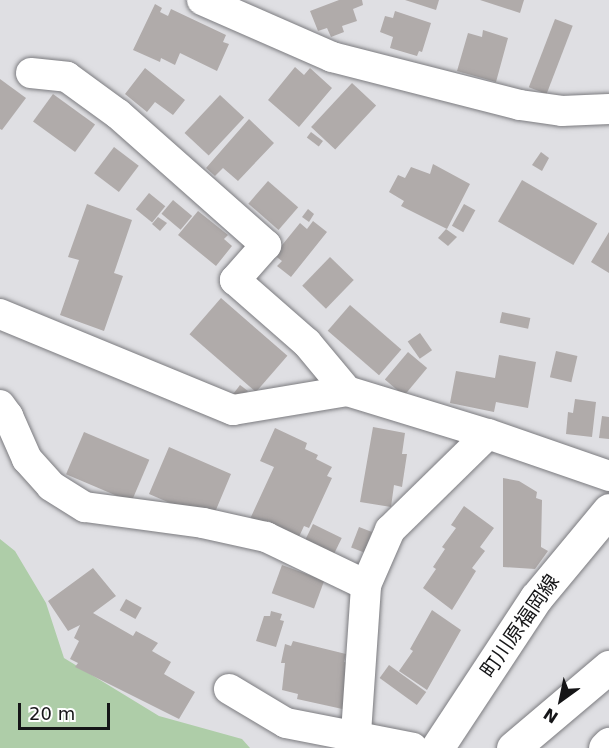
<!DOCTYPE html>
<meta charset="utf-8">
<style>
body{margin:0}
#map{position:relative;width:609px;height:748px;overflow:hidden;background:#dfdfe3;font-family:"DejaVu Sans","Noto Sans JP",sans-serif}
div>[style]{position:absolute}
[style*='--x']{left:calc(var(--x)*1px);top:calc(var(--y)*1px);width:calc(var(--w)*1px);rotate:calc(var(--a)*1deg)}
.green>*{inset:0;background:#aecda8}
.building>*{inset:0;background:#b0abaa;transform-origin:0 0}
.roads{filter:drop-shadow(0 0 2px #7b7b7f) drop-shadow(0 0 2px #7b7b7f)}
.minor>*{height:30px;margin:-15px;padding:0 15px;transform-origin:15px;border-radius:15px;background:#fff}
.major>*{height:33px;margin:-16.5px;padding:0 16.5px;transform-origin:16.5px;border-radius:16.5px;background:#fff}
.highway>*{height:33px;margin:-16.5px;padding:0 16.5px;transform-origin:16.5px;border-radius:16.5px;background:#fff}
span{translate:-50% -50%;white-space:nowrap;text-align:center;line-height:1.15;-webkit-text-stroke:5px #fff;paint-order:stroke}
.street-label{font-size:20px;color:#151517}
.north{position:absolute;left:531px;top:670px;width:60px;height:60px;-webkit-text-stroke:4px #fff;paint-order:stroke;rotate:213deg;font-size:16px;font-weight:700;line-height:24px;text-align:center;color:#151517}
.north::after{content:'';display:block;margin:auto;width:21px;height:27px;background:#151517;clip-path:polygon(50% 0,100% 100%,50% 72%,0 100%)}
.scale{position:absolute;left:18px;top:703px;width:92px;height:27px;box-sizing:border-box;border:3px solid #151517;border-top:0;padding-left:8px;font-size:18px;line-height:21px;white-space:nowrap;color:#151517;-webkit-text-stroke:4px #fff;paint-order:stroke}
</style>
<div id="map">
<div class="green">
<i style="clip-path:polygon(0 539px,15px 551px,46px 603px,64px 658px,159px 716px,242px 739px,250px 748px,0 748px)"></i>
</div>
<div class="building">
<i style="clip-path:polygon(339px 0,362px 0,363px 5px,353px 9px,357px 21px,342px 26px,344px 32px,331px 37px,327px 28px,318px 31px,310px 11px)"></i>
<i style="clip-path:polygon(405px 0,439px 0,436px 10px)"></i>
<i style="clip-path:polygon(480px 0,524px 0,520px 13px)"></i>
<i style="clip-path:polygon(155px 4px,162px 8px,160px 12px,168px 16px,171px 9px,226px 35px,223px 42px,229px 44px,217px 71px,180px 53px,175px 65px,161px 58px,160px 62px,133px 50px)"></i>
<i style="clip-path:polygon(395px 11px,431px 23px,422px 52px,419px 51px,417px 56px,390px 48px,393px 37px,380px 32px,385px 16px,393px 18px)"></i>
<i style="left:555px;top:19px;width:19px;height:73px;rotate:21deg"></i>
<i style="clip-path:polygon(483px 30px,508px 38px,496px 82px,457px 71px,468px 33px,482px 37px)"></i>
<i style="clip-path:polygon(295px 67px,304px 75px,310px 68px,332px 88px,299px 127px,268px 100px)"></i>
<i style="clip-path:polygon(145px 68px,185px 100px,173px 115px,155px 102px,147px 112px,125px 94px)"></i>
<i style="clip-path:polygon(0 79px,26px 98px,2px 130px,0 129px)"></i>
<i style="left:352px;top:83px;width:33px;height:60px;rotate:43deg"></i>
<i style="left:53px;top:94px;width:52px;height:34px;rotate:36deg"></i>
<i style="left:220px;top:95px;width:33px;height:52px;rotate:43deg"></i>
<i style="clip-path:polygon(249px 119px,274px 143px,238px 181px,223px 168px,215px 176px,206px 168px)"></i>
<i style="left:311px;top:132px;width:15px;height:7px;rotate:37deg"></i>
<i style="left:114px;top:147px;width:31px;height:33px;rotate:37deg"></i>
<i style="clip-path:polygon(541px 152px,549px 158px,542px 171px,532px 165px)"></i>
<i style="clip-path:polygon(433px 164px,470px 184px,447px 229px,401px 206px,404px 201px,389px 192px,398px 175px,405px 178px,411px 167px,430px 174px)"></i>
<i style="left:522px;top:180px;width:87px;height:48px;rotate:30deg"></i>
<i style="left:268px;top:181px;width:40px;height:30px;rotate:41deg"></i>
<i style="left:149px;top:193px;width:21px;height:21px;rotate:39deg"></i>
<i style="left:173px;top:200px;width:25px;height:18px;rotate:40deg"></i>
<i style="clip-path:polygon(87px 204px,132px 220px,114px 273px,123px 276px,104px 331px,60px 315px,79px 260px,68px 257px)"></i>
<i style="left:464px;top:204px;width:13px;height:25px;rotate:29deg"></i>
<i style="clip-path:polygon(308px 209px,314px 214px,309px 222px,302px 217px)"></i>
<i style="clip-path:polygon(198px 211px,228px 235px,224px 239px,232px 246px,216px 266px,178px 235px)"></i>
<i style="clip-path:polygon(158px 217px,167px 223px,160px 231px,152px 224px)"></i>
<i style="clip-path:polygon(313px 221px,327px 232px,291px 277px,277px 266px,282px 261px,274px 255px,300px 223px,307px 229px)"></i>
<i style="clip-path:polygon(446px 229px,457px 237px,448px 246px,438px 238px)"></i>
<i style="clip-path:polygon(609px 232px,609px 273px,591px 262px)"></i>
<i style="left:330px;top:257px;width:33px;height:40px;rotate:44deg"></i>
<i style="left:221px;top:298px;width:88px;height:48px;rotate:41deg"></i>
<i style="left:350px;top:305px;width:68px;height:34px;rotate:41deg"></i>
<i style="left:502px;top:312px;width:29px;height:11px;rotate:12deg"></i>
<i style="left:420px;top:333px;width:21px;height:15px;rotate:55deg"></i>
<i style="left:556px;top:351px;width:22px;height:27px;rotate:13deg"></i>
<i style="left:408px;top:352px;width:25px;height:36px;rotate:40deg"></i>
<i style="clip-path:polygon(499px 355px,536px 362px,528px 408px,496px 402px,494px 412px,450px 403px,456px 371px,495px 378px)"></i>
<i style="left:240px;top:385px;width:10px;height:11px;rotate:37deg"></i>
<i style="clip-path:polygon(575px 399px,596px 402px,592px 437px,566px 434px,568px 412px,573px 413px)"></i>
<i style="clip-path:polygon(602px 416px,609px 417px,609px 439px,599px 438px)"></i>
<i style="clip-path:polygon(373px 427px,405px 433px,402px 454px,407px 454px,402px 487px,394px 485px,391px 507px,360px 502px)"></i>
<i style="clip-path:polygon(275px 428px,307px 443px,305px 449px,318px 455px,316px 459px,332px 467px,327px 476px,332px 478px,309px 528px,304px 526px,297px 541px,250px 519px,274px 467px,260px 461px)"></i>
<i style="left:84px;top:432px;width:71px;height:46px;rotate:23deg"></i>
<i style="clip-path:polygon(169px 447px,231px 474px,213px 517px,168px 507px,170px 503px,149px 494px)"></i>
<i style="clip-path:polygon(503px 478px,519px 481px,537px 492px,536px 498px,542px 500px,541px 547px,548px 551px,535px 569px,503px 567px)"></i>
<i style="clip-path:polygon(464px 506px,494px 528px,480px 547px,485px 551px,472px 568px,476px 571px,452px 610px,423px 588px,436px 569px,433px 567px,445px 549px,442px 547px,456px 528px,451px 525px)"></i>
<i style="left:313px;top:524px;width:32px;height:22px;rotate:26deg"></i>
<i style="left:359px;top:527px;width:14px;height:22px;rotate:21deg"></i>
<i style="left:282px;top:565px;width:45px;height:30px;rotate:20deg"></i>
<i style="clip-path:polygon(93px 568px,116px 596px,93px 613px,133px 636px,136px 631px,158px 643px,152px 651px,171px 662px,164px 674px,195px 692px,179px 719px,75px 667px,78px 663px,70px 659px,79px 641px,74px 638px,80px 625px,68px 631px,48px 601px)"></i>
<i style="left:126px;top:599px;width:18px;height:13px;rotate:29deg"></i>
<i style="clip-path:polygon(432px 610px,461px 630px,427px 690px,399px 671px,413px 651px,410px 649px)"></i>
<i style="clip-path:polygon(271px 611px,282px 614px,280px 620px,284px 621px,276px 647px,256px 641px,264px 616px,270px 616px)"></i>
<i style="clip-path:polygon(293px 641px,346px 654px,344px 662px,349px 663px,347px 710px,297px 699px,298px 694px,282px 690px,285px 663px,281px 663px,285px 644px,291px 646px)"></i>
<i style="left:389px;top:665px;width:46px;height:16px;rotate:36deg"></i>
</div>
<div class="roads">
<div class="minor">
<i style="--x:202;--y:0;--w:142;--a:23.7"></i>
<i style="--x:332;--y:57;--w:194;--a:14.3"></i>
<i style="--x:520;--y:105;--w:42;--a:8.1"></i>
<i style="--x:562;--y:111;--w:47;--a:-2.4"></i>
<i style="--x:31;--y:73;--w:36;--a:6"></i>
<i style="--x:67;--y:77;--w:63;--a:36"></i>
<i style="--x:118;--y:114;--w:198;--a:41.5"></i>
<i style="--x:266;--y:245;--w:47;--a:131.5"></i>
<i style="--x:235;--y:280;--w:96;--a:41.2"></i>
<i style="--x:307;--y:343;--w:62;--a:50.2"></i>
<i style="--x:0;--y:314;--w:252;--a:22.4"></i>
<i style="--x:233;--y:410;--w:116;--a:-9.5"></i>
<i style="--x:347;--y:391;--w:147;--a:17"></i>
<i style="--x:488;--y:434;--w:128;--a:19.1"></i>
<i style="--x:0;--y:405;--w:14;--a:54"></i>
<i style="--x:8;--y:416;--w:47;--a:66.2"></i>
<i style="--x:27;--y:459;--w:36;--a:48"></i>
<i style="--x:51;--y:486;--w:40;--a:32"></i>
<i style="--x:85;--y:507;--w:119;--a:7.7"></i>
<i style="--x:203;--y:523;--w:65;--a:12.5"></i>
<i style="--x:266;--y:537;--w:111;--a:25.6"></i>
<i style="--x:229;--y:689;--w:66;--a:30.8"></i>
<i style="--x:286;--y:723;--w:129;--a:11.1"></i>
<i style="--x:355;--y:748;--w:163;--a:-86.1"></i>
<i style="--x:366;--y:585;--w:60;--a:-66.4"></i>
<i style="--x:390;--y:530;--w:137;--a:-44.4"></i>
</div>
<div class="major">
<i style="--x:437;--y:748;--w:180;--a:-56.6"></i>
<i style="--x:536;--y:598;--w:114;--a:-50.3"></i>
</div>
<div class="highway">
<i style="--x:513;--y:748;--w:126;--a:-40.2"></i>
<i style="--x:605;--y:748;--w:6;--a:-45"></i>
</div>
</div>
<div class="street-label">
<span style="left:520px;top:626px;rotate:-55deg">町川原福岡線</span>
</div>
<div class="north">N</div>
<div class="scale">20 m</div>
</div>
